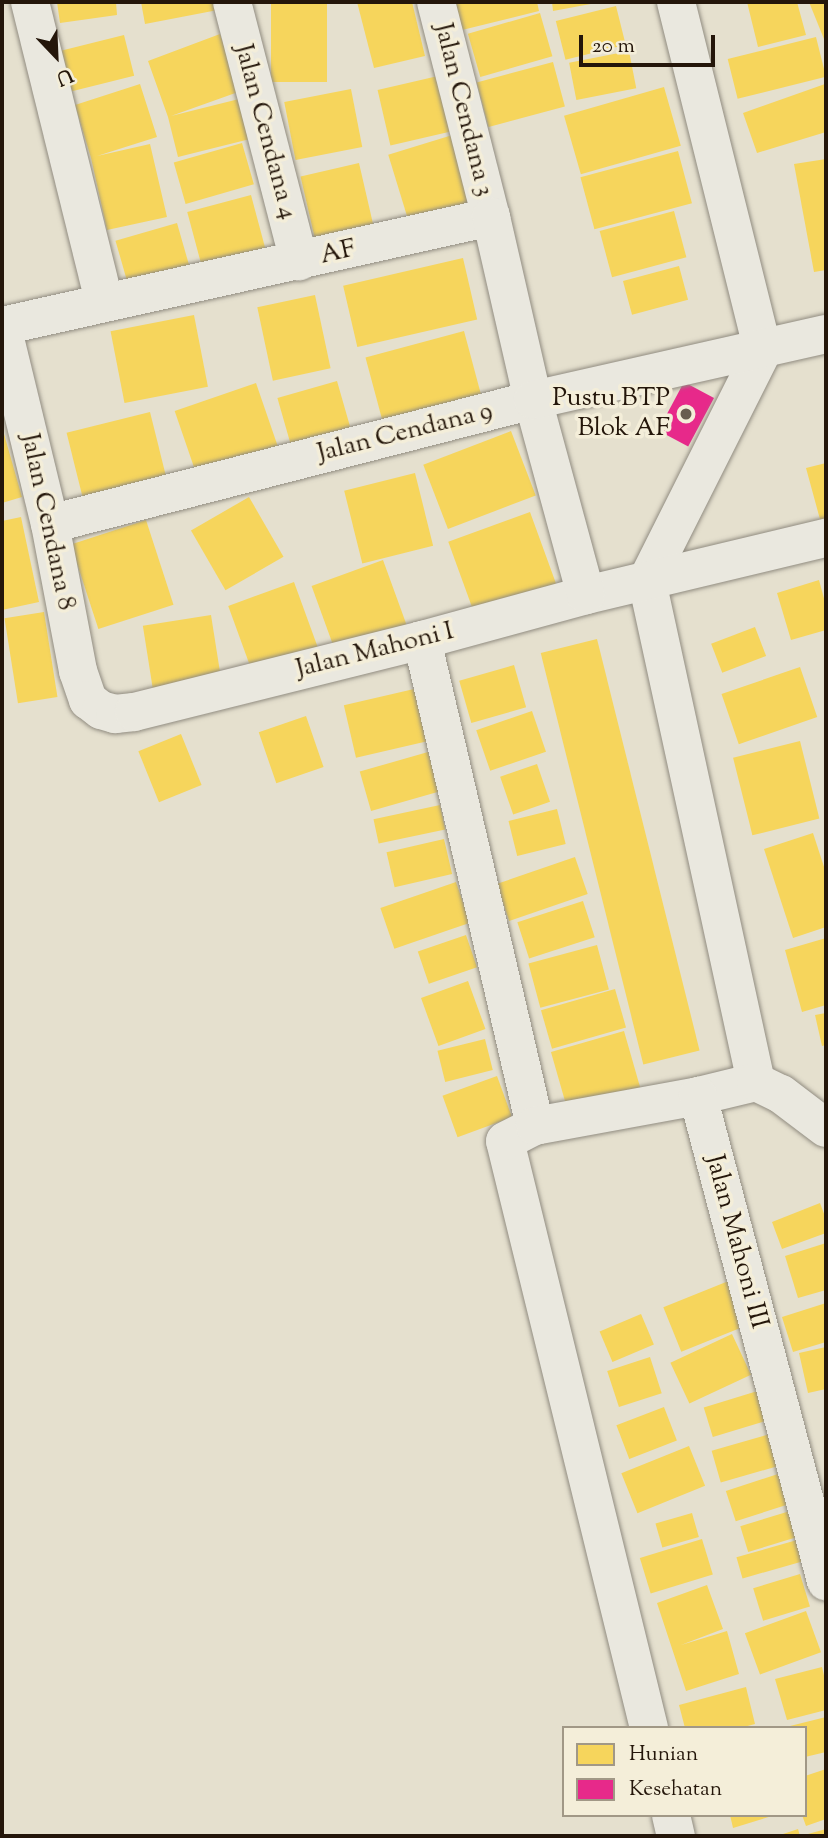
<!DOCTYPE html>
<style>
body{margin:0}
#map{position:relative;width:828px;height:1838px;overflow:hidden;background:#e5e0ce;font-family:"Sorts Mill Goudy",serif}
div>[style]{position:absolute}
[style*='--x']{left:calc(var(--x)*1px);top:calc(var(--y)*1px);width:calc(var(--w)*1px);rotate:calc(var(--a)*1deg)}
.homes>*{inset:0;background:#f6d55c;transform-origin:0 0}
.health>*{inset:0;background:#e7298a;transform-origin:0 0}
.roads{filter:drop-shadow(0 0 2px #918c81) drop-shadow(0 0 2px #918c81)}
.minor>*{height:38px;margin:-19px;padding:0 19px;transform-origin:19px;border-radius:19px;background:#eae8df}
.dots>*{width:19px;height:19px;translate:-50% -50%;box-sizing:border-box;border:4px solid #f4eed9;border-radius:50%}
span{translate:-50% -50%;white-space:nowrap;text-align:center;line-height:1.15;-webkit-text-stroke:7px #f4eed9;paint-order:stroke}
.street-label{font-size:26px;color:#24160a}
.poi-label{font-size:26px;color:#24160a}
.right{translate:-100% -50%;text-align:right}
.frame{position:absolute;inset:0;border:4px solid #24160a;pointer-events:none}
.legend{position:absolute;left:562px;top:1726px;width:245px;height:91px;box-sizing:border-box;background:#f4eed9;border:2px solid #a19886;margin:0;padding:9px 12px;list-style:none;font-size:21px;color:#24160a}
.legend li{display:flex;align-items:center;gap:14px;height:35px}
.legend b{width:35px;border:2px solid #a19886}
.north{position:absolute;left:21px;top:21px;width:70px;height:70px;-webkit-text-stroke:5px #f4eed9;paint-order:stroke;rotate:157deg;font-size:19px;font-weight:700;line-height:28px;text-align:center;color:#24160a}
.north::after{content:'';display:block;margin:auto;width:24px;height:32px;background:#24160a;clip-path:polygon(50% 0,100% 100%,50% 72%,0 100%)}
.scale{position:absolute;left:579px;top:35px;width:136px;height:32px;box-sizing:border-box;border:4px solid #24160a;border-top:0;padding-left:9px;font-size:21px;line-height:24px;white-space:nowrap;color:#24160a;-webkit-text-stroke:5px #f4eed9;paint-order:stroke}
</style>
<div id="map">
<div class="homes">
<i style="clip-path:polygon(57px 2px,116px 2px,117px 15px,60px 23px)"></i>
<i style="clip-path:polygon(141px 2px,222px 2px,223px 9px,145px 24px)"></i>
<i style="left:271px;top:2px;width:56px;height:80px"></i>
<i style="clip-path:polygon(357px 2px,412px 2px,425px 56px,374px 68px)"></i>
<i style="clip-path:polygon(455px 2px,537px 2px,539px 11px,462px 30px)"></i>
<i style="clip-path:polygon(552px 2px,596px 2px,596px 3px,553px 11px)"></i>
<i style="clip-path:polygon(747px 2px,797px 2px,806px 35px,758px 47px)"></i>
<i style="clip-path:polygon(809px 2px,826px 2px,826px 44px)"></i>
<i style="left:616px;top:6px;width:40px;height:62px;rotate:76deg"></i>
<i style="left:540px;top:13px;width:45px;height:75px;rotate:74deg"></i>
<i style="clip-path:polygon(220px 34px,241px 91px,171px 116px,247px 97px,258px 137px,178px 157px,168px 117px,148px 61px)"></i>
<i style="left:124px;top:35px;width:42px;height:64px;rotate:76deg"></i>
<i style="left:816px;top:37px;width:41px;height:91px;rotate:76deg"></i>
<i style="left:629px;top:51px;width:38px;height:61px;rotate:79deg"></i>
<i style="left:553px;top:62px;width:46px;height:79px;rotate:75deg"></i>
<i style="left:438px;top:76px;width:57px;height:62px;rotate:77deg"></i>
<i style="clip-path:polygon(140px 84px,157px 137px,97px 156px,150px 144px,167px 217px,107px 230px,91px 158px,75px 105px)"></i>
<i style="clip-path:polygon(825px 84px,826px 132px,757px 153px,743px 113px)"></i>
<i style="left:664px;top:87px;width:61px;height:104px;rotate:74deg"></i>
<i style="left:351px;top:89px;width:59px;height:68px;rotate:79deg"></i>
<i style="left:459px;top:133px;width:72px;height:74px;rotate:73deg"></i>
<i style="left:242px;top:143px;width:43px;height:71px;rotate:74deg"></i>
<i style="left:678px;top:151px;width:54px;height:101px;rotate:75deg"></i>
<i style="clip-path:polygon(826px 159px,826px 270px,814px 272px,794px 164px)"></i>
<i style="left:359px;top:163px;width:73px;height:60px;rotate:77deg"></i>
<i style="left:251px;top:195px;width:61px;height:66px;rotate:75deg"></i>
<i style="left:674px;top:211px;width:48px;height:77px;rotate:75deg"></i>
<i style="left:177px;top:223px;width:56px;height:64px;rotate:74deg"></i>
<i style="left:463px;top:258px;width:63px;height:123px;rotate:77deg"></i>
<i style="left:679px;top:266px;width:35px;height:58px;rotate:75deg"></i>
<i style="left:315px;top:295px;width:75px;height:59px;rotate:78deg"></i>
<i style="left:194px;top:315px;width:73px;height:85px;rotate:79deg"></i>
<i style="left:464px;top:331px;width:68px;height:102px;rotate:75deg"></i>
<i style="left:337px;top:381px;width:58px;height:62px;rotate:74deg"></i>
<i style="left:256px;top:383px;width:75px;height:86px;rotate:71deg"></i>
<i style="left:150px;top:412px;width:76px;height:86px;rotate:76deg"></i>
<i style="clip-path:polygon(2px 427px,22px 497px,2px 503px)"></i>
<i style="left:511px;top:431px;width:69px;height:94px;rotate:69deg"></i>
<i style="clip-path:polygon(826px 463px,826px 521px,821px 523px,806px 468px)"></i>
<i style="left:415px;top:473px;width:75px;height:73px;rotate:76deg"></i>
<i style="left:249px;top:497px;width:69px;height:67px;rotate:60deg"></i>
<i style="left:530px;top:512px;width:80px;height:87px;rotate:70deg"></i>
<i style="clip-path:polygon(21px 517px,39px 602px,2px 610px,2px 521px)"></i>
<i style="left:146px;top:520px;width:89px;height:79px;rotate:72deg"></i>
<i style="left:383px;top:560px;width:76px;height:76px;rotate:70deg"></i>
<i style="clip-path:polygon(819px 580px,826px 606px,826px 630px,791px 640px,777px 593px)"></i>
<i style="left:294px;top:582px;width:74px;height:70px;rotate:70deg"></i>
<i style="left:44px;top:612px;width:86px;height:40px;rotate:81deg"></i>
<i style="left:211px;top:615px;width:68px;height:69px;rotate:81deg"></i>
<i style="left:755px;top:627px;width:31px;height:47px;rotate:69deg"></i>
<i style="left:597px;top:639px;width:424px;height:58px;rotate:76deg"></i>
<i style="left:514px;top:665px;width:44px;height:57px;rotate:74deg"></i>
<i style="left:800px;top:667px;width:53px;height:83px;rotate:71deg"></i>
<i style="left:414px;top:689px;width:54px;height:72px;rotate:77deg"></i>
<i style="left:532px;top:711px;width:43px;height:59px;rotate:71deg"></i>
<i style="left:306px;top:716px;width:54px;height:50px;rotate:71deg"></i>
<i style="left:181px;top:734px;width:55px;height:46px;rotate:68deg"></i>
<i style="left:800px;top:741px;width:80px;height:69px;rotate:76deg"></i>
<i style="left:428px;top:752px;width:41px;height:71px;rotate:74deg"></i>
<i style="left:537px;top:764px;width:40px;height:39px;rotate:71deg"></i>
<i style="left:440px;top:805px;width:25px;height:68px;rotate:78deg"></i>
<i style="left:557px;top:809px;width:36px;height:50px;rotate:76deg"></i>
<i style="clip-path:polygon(813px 833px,826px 873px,826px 927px,793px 938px,764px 849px)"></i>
<i style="left:444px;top:839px;width:36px;height:59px;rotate:77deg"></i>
<i style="left:575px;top:857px;width:39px;height:83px;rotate:71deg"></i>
<i style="left:456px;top:882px;width:43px;height:80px;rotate:71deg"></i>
<i style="left:583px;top:901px;width:38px;height:69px;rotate:72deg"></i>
<i style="left:466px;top:935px;width:34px;height:51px;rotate:71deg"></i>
<i style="clip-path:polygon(826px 938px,826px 1005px,802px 1012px,785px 950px)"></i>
<i style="left:597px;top:945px;width:46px;height:71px;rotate:75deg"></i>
<i style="left:468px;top:981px;width:51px;height:50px;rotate:70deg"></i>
<i style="left:615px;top:989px;width:40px;height:77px;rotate:74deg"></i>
<i style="clip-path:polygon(826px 1013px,826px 1045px,822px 1046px,815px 1015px)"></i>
<i style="left:624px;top:1031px;width:65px;height:76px;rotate:74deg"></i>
<i style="left:485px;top:1039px;width:32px;height:49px;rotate:76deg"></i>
<i style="left:497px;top:1076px;width:44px;height:58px;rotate:70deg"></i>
<i style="clip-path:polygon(820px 1203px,826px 1219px,826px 1233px,782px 1249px,772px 1222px)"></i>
<i style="clip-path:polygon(826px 1243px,826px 1290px,798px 1298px,785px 1256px)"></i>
<i style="left:731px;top:1280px;width:48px;height:73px;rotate:68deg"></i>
<i style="clip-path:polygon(826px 1303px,826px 1342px,793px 1352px,782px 1317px)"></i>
<i style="left:641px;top:1314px;width:33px;height:45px;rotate:67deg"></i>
<i style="left:732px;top:1334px;width:45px;height:68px;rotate:65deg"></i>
<i style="clip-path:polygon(826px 1347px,826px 1389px,808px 1393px,799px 1353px)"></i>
<i style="left:650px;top:1357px;width:38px;height:45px;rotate:72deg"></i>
<i style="left:764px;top:1389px;width:31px;height:63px;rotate:73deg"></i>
<i style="left:664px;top:1407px;width:36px;height:51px;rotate:69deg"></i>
<i style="left:777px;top:1432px;width:33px;height:68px;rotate:74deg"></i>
<i style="left:689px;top:1446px;width:43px;height:73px;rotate:68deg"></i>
<i style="left:781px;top:1473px;width:32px;height:58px;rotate:72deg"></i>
<i style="left:790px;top:1511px;width:27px;height:52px;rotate:73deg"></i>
<i style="left:692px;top:1513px;width:25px;height:38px;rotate:74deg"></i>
<i style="left:702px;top:1539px;width:37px;height:65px;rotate:73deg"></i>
<i style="left:797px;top:1540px;width:22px;height:63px;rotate:74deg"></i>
<i style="left:800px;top:1574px;width:34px;height:49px;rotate:73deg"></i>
<i style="clip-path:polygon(707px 1585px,723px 1629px,681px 1645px,727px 1631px,739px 1674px,686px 1691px,657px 1603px)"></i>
<i style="left:806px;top:1611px;width:44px;height:65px;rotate:70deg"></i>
<i style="clip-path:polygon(822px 1667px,826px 1684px,826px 1710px,787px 1720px,775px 1679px)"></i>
<i style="clip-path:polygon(746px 1687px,755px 1724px,740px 1728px,685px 1728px,679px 1705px)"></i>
<i style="clip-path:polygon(826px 1717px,826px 1752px,805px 1757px,805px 1728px,782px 1728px)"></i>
<i style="clip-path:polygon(826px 1769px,826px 1819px,806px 1826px,802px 1815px,805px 1815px,805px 1776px)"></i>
<i style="clip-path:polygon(730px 1815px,772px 1815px,772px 1816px,733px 1828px)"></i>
<i style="clip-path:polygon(798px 1829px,800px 1836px,777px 1836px)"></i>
<i style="clip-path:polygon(826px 1829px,826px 1836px,809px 1836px,808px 1834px)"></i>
</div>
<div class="health">
<i style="left:684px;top:382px;width:34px;height:55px;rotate:28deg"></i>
</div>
<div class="roads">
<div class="minor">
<i style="--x:30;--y:2;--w:308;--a:76.1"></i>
<i style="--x:232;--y:2;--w:268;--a:75.5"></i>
<i style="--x:436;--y:2;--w:222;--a:75.7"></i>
<i style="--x:676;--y:2;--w:359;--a:76"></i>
<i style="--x:763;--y:350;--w:258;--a:116.7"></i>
<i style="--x:647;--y:581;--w:513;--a:77.73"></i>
<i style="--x:756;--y:1082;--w:60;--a:166.4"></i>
<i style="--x:2;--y:326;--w:204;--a:76.4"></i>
<i style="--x:50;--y:524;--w:150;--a:79.2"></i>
<i style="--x:78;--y:671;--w:31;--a:71"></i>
<i style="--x:88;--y:700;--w:16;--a:38"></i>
<i style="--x:101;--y:710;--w:15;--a:16"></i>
<i style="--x:115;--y:714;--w:19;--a:-6"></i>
<i style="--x:134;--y:712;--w:297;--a:-14"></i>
<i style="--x:422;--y:640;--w:170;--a:-15.3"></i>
<i style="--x:586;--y:595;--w:247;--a:-13.4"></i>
<i style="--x:2;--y:326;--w:501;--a:-12.57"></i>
<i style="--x:491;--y:217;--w:188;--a:77.1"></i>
<i style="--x:533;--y:400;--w:202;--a:74.8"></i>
<i style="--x:50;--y:524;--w:499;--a:-14.4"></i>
<i style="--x:533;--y:400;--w:300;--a:-12.7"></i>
<i style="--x:422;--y:640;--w:499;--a:76.9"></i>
<i style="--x:756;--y:1082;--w:28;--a:26"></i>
<i style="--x:781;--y:1094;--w:56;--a:37.1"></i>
<i style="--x:649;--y:1728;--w:604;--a:-103.78"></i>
<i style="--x:505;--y:1141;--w:34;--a:-27"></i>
<i style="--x:535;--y:1126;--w:166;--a:-10.4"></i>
<i style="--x:698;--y:1096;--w:502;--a:75.22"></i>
<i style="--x:671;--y:1815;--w:22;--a:77"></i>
</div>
</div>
<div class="dots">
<i style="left:686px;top:414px;background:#685d4f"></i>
</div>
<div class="street-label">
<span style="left:463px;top:110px;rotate:76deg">Jalan Cendana 3</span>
<span style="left:265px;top:132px;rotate:75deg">Jalan Cendana 4</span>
<span style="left:338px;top:253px;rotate:-13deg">AF</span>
<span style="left:405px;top:433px;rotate:-14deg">Jalan Cendana 9</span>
<span style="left:47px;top:522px;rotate:78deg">Jalan Cendana 8</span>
<span style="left:375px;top:651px;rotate:-14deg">Jalan Mahoni I</span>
<span style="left:736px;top:1242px;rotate:75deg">Jalan Mahoni III</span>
</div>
<div class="poi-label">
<span class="right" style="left:670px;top:414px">Pustu BTP<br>Blok AF</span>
</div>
<div class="frame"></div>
<ul class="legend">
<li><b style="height:19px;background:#f6d55c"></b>Hunian</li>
<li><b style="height:19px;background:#e7298a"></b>Kesehatan</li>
</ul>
<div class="north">U</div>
<div class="scale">20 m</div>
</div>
